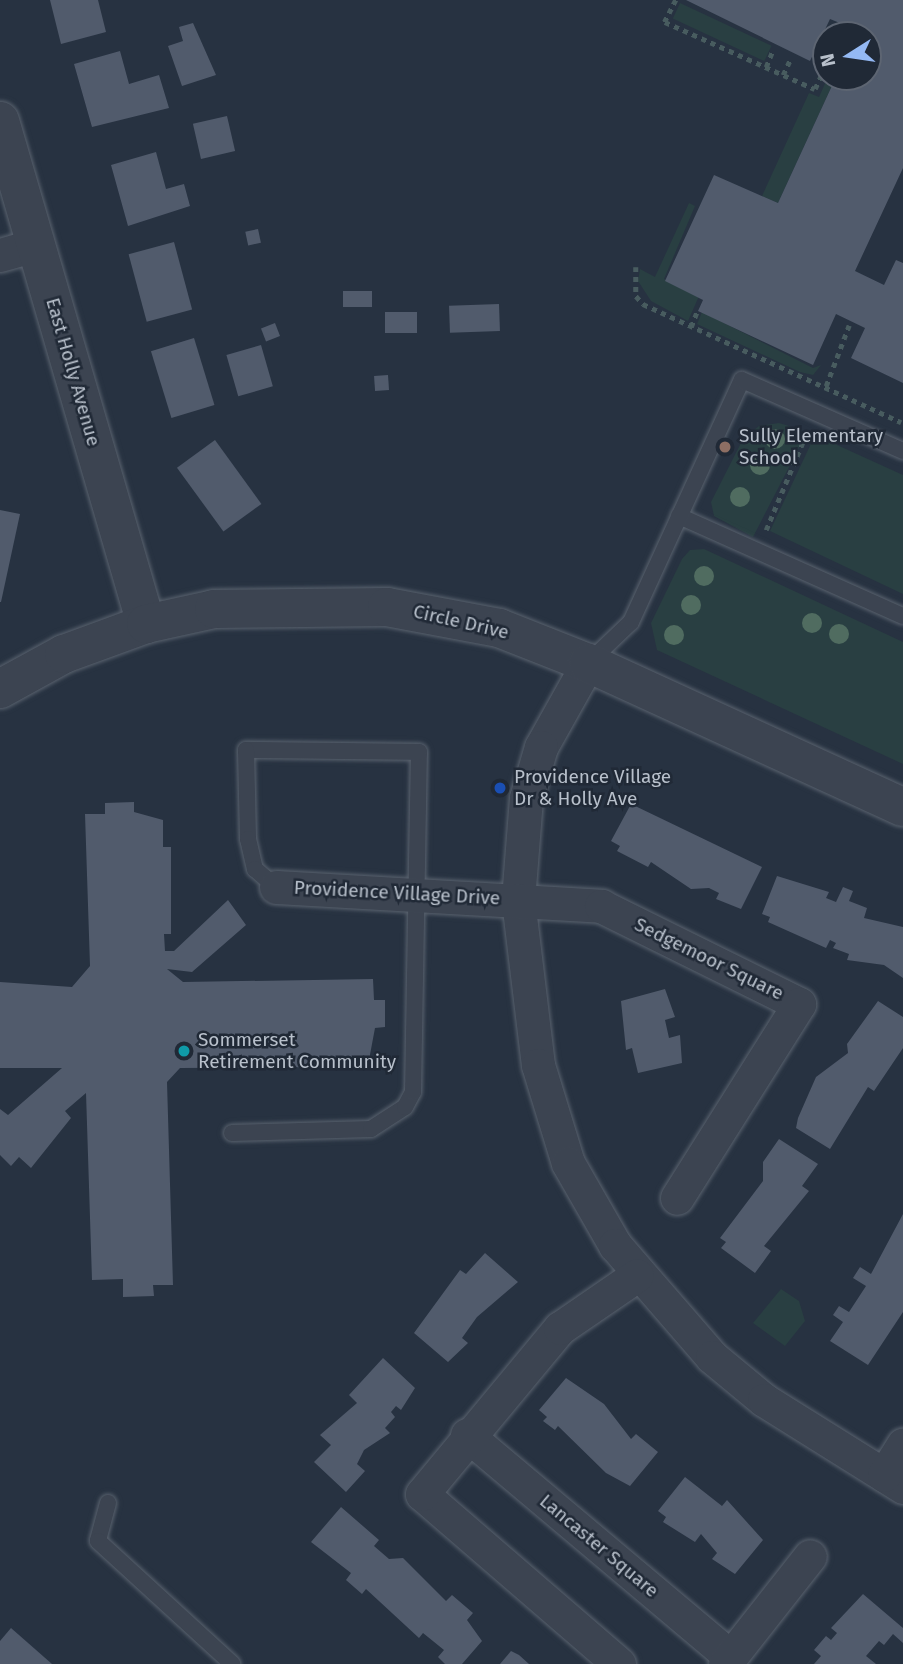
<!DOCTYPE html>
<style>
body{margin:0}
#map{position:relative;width:903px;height:1664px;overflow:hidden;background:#273241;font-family:"Fira Sans",sans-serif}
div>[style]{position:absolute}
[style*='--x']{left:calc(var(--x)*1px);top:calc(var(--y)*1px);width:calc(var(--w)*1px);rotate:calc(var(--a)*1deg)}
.green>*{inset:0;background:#293f42;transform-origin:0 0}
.building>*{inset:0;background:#515b6c;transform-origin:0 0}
.path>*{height:4.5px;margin-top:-2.25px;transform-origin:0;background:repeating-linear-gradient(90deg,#485c5f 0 5px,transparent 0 10px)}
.roads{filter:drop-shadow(0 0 2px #59626e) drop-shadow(0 0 2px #59626e)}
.service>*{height:16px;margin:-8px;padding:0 8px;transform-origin:8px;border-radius:8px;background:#3c4451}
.minor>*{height:33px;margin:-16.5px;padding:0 16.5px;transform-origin:16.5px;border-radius:16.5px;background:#3c4451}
.tertiary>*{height:38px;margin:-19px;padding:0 19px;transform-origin:19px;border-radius:19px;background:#3c4451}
.trees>*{width:20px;height:20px;margin:-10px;border-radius:50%;background:#506c60}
.dots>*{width:19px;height:19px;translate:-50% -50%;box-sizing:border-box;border:4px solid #202936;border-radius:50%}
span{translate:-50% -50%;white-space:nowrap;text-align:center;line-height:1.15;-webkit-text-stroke:5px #202936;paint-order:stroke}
.street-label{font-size:19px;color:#b8c0cb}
.poi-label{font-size:19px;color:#b8c0cb}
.left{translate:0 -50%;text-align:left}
.north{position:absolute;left:812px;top:21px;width:70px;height:70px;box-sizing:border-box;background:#202936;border:2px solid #5d6572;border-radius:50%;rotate:258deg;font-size:19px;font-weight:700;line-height:28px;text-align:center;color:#b8c0cb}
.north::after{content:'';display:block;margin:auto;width:24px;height:32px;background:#94b9f4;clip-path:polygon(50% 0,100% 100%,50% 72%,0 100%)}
</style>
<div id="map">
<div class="green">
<i style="left:680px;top:3px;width:101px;height:17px;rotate:25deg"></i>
<i style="clip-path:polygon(828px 77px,836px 77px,778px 203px,762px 196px,809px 93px,819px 97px)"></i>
<i style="clip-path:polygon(689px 203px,695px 206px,664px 279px,699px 296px,688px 321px,651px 301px,638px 281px,640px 269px,655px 277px)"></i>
<i style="clip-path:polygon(702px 312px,813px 368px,821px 365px,813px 375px,800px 372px,697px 324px)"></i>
<i style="clip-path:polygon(779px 423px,802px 430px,803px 440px,753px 537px,714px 516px,711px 502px,743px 439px,759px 426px)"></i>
<i style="clip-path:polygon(815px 435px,903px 475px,903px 594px,770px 531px)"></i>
<i style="clip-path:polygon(704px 549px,903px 642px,903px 764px,657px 650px,651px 623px,682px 559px,690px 550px)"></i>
<i style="clip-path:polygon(781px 1289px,799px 1301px,805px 1321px,785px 1346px,753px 1323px)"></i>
</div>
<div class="building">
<i style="clip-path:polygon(50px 0,98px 0,106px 32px,61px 44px)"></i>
<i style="clip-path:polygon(686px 0,903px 0,903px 168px,855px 271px,884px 285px,896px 260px,903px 263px,903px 383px,851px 358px,865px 328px,836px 314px,813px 365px,698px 311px,703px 300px,665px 281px,714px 175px,778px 203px,836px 77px,868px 77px,868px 35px,855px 35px,857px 30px,830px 19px,810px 61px)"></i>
<i style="clip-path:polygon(193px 23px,216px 75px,182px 86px,168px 46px,183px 41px,179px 27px)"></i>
<i style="clip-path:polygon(120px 51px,129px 84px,159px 75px,169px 108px,92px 127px,74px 64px)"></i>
<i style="left:227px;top:116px;width:36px;height:35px;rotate:77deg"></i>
<i style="clip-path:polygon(156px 152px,166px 189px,184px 184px,190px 206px,128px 226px,111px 165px)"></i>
<i style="left:258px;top:229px;width:14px;height:13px;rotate:78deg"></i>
<i style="left:174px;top:242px;width:70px;height:47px;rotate:75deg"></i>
<i style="left:372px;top:291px;width:16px;height:29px;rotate:90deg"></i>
<i style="left:499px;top:304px;width:27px;height:50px;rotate:88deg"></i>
<i style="left:385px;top:312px;width:32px;height:21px"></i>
<i style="left:275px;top:323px;width:14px;height:15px;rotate:69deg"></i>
<i style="left:194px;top:338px;width:70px;height:45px;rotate:73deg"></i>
<i style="left:261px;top:345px;width:43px;height:36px;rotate:74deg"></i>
<i style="left:388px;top:375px;width:15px;height:14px;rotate:86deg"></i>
<i style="left:215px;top:440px;width:79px;height:47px;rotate:54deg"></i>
<i style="clip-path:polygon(0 510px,20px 514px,1px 602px,0 602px)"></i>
<i style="clip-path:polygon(134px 802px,134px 812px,163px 820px,163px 847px,171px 847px,171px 934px,164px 934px,165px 951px,174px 951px,228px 900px,246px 925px,192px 972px,167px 969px,183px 982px,373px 979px,374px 1000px,385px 1000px,385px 1027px,375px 1028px,369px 1060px,338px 1061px,338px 1067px,180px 1068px,167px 1082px,173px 1285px,153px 1285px,154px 1296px,123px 1297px,123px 1279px,92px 1280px,86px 1093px,65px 1111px,71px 1118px,31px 1168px,19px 1157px,11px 1166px,0 1155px,0 1109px,8px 1115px,62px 1068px,0 1068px,0 982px,72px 987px,90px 966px,85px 814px,105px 814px,105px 803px)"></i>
<i style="clip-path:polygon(631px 804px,762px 867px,741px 909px,716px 899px,719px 893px,709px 888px,691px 889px,651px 862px,648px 867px,617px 851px,620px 846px,611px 841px)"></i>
<i style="clip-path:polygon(777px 876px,829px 892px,826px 898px,836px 902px,843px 887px,853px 891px,849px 901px,867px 908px,864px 918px,903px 927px,903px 978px,884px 965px,847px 960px,849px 954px,833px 948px,836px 943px,830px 940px,826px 948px,768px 922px,770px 917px,762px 914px)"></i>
<i style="clip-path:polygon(665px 989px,675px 1017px,665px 1020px,669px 1038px,680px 1035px,682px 1063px,638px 1073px,632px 1048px,626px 1050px,621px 1001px)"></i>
<i style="clip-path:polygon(878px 1001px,903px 1017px,903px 1048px,874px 1091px,868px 1087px,830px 1149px,796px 1128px,798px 1118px,816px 1077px,848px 1053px,847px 1044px)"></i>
<i style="clip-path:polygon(779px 1139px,818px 1164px,802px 1186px,809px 1191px,764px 1246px,771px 1251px,755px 1273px,721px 1248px,726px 1242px,720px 1238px,763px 1181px,763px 1162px)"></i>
<i style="clip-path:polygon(903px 1214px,903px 1312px,868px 1365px,830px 1341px,843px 1322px,833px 1315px,839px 1306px,849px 1312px,866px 1286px,853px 1278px,860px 1267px,871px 1274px)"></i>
<i style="clip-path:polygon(485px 1253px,518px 1282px,477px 1317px,462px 1338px,468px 1343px,448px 1362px,414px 1333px,460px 1270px,466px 1274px)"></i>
<i style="clip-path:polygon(383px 1358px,415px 1388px,401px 1410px,396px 1406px,391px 1412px,395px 1417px,385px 1428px,390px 1433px,364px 1450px,357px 1464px,365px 1471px,346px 1492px,314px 1462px,331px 1445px,320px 1435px,357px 1403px,349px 1395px)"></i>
<i style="clip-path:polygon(566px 1378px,604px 1404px,631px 1439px,636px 1434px,658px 1452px,630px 1486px,606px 1473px,558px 1426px,555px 1430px,543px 1421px,547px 1417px,539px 1410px)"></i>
<i style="clip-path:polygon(685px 1477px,722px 1506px,727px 1500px,763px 1540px,735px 1574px,712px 1559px,717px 1553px,701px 1534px,695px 1542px,663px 1522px,666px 1517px,658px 1511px)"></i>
<i style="clip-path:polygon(341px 1507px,379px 1540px,374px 1546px,389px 1559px,403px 1558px,446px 1601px,452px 1595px,473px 1613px,467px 1620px,482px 1641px,462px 1664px,445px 1664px,438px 1657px,444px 1650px,423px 1633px,419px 1638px,366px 1589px,362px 1594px,346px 1580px,351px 1573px,311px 1542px)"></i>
<i style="clip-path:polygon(863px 1594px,903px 1628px,903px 1643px,893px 1634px,884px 1645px,879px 1641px,866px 1656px,876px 1664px,814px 1664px,821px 1656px,814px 1650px,826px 1636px,831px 1640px,837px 1633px,831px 1628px)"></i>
<i style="clip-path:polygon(11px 1628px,52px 1664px,0 1664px,0 1641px)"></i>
<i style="clip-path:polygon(511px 1651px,519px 1655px,529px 1664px,500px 1664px)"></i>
</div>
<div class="path">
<i style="--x:676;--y:0;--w:25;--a:117"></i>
<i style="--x:665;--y:22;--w:164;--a:24.1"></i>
<i style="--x:815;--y:89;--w:27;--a:-66"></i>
<i style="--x:839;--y:35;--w:7;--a:-63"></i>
<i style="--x:816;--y:47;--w:11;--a:22"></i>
<i style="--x:766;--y:67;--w:18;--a:-68"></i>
<i style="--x:783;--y:75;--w:19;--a:-65"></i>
<i style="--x:636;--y:267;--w:29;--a:90"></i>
<i style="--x:636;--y:296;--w:11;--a:49"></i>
<i style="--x:643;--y:304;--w:284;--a:24.6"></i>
<i style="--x:691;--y:327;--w:19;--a:-69"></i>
<i style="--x:826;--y:386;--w:65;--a:-69.3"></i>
<i style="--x:766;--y:530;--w:106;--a:-67.3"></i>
</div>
<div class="roads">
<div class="service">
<i style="--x:679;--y:516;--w:245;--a:24.1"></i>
<i style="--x:588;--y:663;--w:59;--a:-43.6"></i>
<i style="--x:631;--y:622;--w:266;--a:-65.4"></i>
<i style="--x:742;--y:380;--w:176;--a:23.8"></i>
<i style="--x:232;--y:1133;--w:139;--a:-1.6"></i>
<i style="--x:371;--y:1129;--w:40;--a:-32.9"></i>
<i style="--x:405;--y:1107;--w:17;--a:-62"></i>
<i style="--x:413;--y:1092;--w:340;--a:-89"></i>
<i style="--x:419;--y:752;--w:173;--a:-179.3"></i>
<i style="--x:246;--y:750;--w:89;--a:88.7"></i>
<i style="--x:248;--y:839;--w:31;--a:77"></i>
<i style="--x:255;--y:869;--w:28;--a:41"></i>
<i style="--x:108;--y:1503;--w:39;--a:105"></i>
<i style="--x:98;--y:1541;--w:182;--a:42.5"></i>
</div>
<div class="minor">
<i style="--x:0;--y:255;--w:37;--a:-16"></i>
<i style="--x:588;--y:663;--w:96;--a:119.2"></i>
<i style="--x:541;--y:747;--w:53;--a:106.4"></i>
<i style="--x:526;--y:798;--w:102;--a:94.5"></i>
<i style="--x:518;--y:900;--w:166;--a:83.1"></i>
<i style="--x:538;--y:1065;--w:102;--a:73"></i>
<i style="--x:568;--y:1163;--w:95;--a:60.2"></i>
<i style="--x:615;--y:1245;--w:148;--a:49.1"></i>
<i style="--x:712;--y:1357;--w:67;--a:39.6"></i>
<i style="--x:764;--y:1400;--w:164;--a:32"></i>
<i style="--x:276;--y:887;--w:326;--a:3.3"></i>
<i style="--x:601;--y:906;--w:221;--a:26.3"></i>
<i style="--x:799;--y:1004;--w:229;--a:122.2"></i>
<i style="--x:467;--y:1435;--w:345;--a:40.1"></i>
<i style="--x:884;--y:1475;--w:36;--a:-58"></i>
<i style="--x:619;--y:1664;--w:260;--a:-139.2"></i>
<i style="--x:422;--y:1494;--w:216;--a:-50.3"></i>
<i style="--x:560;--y:1328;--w:93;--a:-34.5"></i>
<i style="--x:725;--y:1664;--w:137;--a:-51.8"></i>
</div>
<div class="tertiary">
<i style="--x:0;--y:121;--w:524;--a:73.81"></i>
<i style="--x:0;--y:689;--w:73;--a:-28.7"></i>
<i style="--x:64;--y:654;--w:87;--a:-20.1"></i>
<i style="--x:146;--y:624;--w:70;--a:-12.4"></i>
<i style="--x:214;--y:609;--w:173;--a:-0.7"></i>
<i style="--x:387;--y:607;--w:114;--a:10.6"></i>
<i style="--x:499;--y:628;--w:96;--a:21.5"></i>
<i style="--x:588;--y:663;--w:346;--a:24.6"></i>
</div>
</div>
<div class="trees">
<i style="left:775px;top:439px"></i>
<i style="left:760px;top:465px"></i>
<i style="left:740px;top:497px"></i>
<i style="left:704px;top:576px"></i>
<i style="left:691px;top:605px"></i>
<i style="left:812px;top:623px"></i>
<i style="left:839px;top:634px"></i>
<i style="left:674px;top:635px"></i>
</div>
<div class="dots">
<i style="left:725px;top:447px;background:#8d6e63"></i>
<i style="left:500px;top:788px;background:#1a4fb4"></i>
<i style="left:184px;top:1051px;background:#0f9aa8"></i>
</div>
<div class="street-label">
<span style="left:73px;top:372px;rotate:74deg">East Holly Avenue</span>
<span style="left:461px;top:622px;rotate:13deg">Circle Drive</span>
<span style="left:397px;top:893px;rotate:3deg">Providence Village Drive</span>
<span style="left:709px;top:959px;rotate:26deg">Sedgemoor Square</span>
<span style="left:599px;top:1546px;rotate:40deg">Lancaster Square</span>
</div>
<div class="poi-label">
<span class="left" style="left:739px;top:447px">Sully Elementary<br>School</span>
<span class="left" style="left:514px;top:788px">Providence Village<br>Dr &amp; Holly Ave</span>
<span class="left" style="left:198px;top:1051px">Sommerset<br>Retirement Community</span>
</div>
<div class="north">N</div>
</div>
